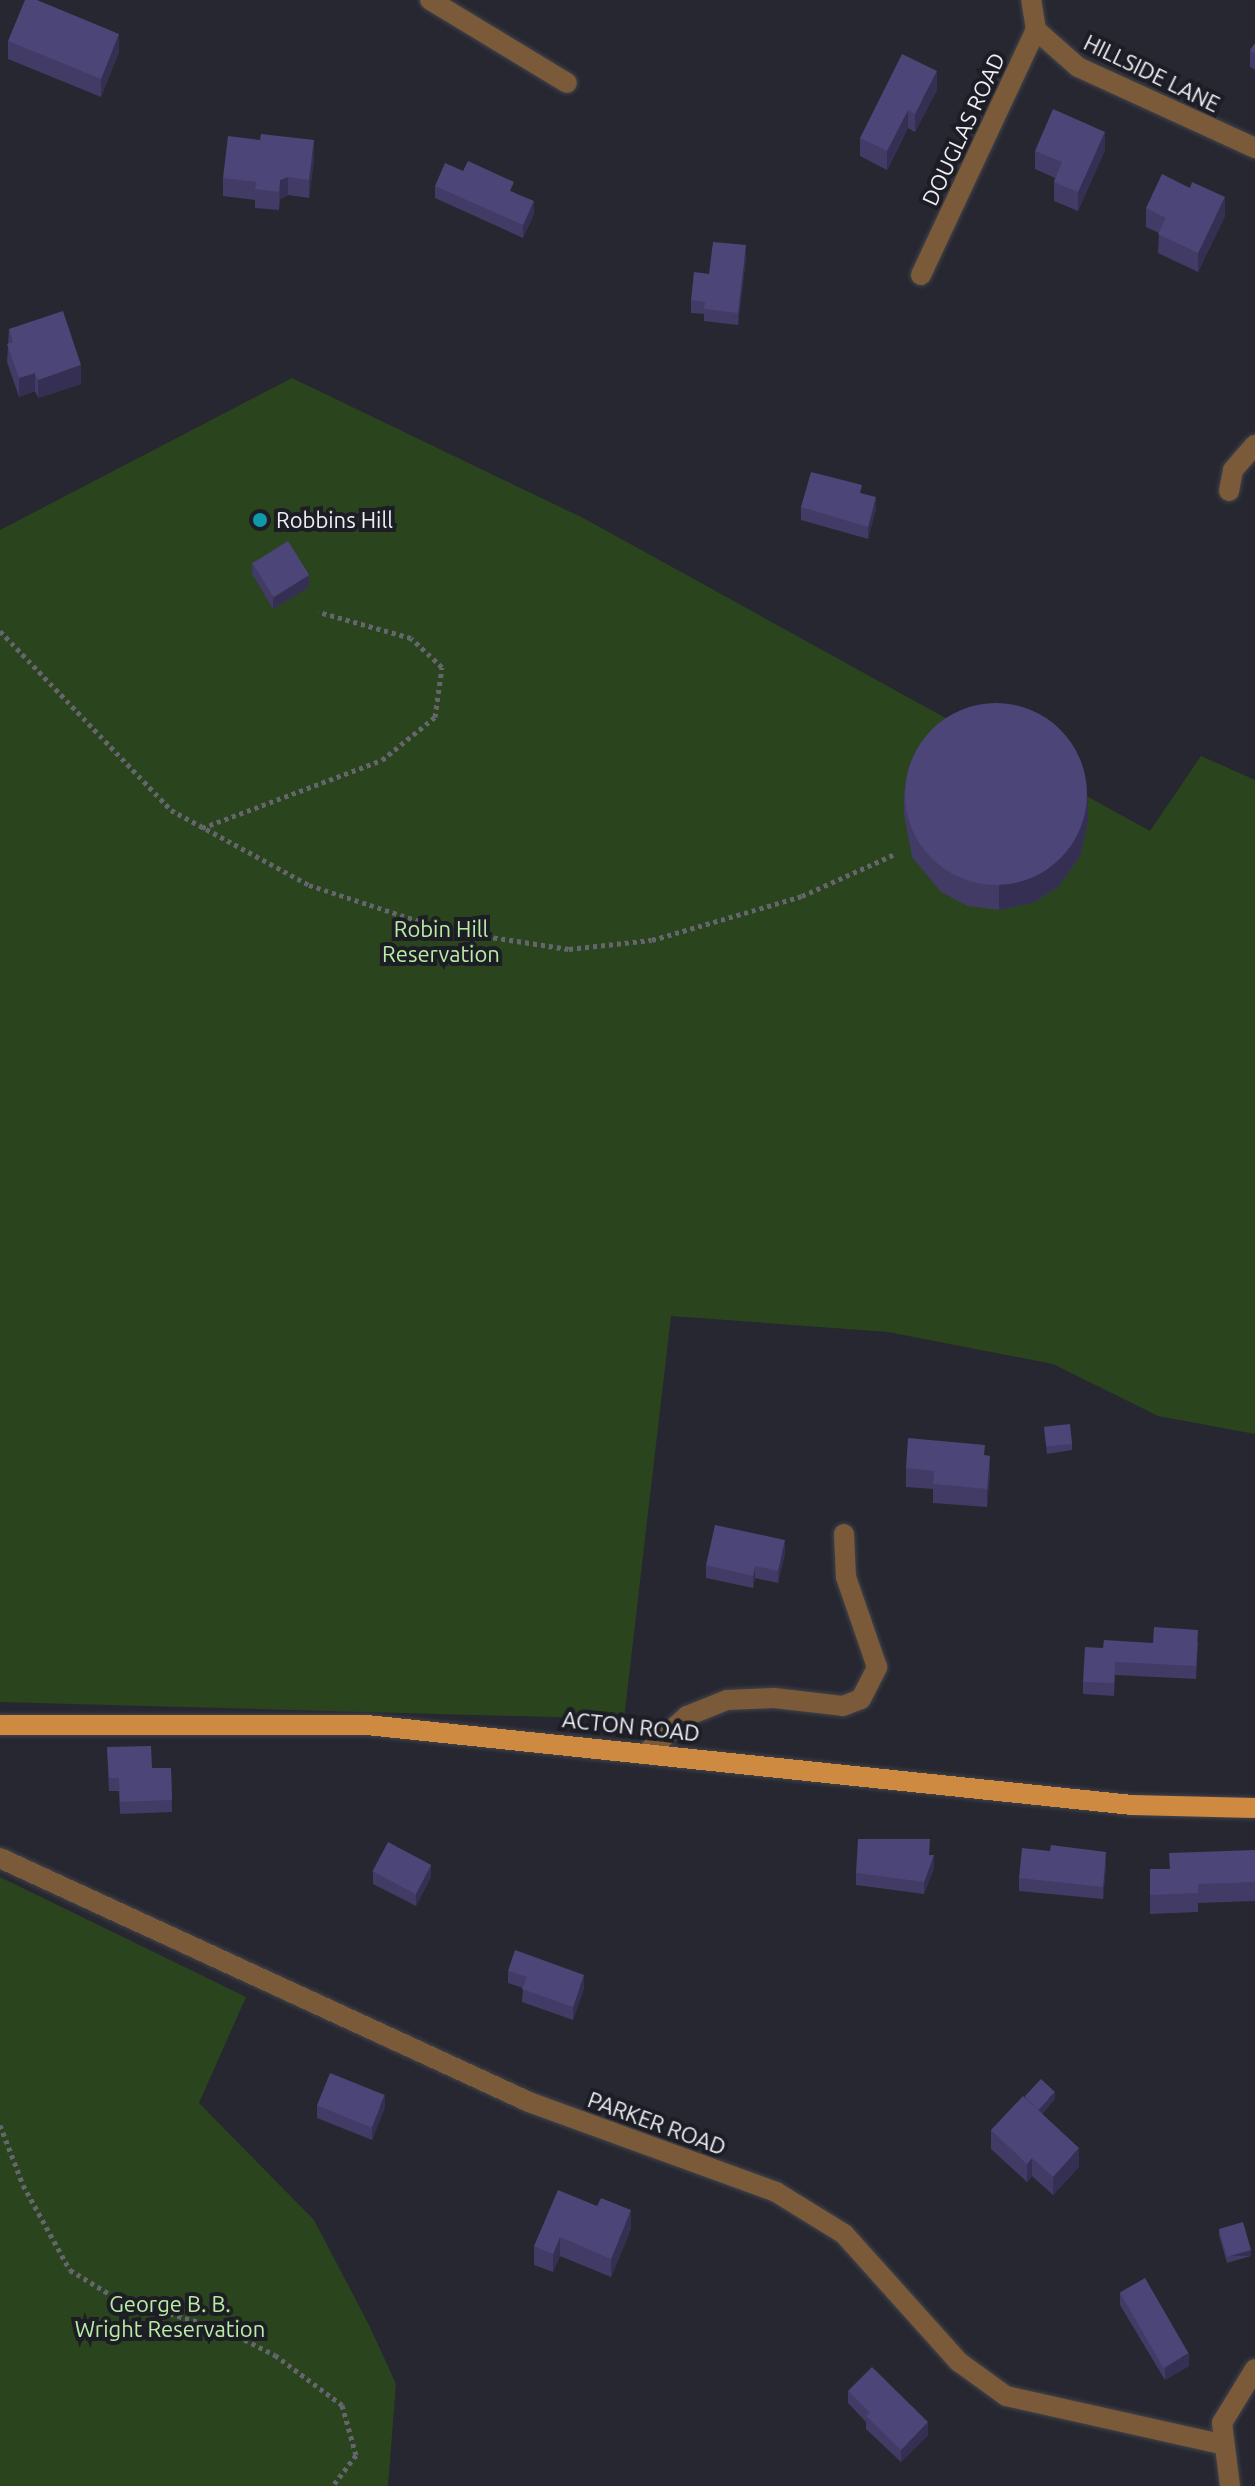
<!DOCTYPE html>
<style>
body{margin:0}
#map{position:relative;width:1255px;height:2486px;overflow:hidden;background:#262730;font-family:Ubuntu,sans-serif}
div>[style]{position:absolute}
[style*='--x']{left:calc(var(--x)*1px);top:calc(var(--y)*1px);width:calc(var(--w)*1px);rotate:calc(var(--a)*1deg)}
.green>*{inset:0;background:#2a441e}
.path>*{height:5px;margin-top:-2.5px;transform-origin:0;background:repeating-linear-gradient(90deg,#65656d 0 4px,transparent 0 8px)}
.roads{filter:drop-shadow(0 0 2px #42434b) drop-shadow(0 0 2px #42434b)}
.minor>*{height:20px;margin:-10px;padding:0 10px;transform-origin:10px;border-radius:10px;background:#7a5a39}
.major>*{height:20px;margin:-10px;padding:0 10px;transform-origin:10px;border-radius:10px;background:#cd8a40}
.wall>*{inset:0;background:#413b66}
.shaded-wall>*{inset:0;background:#353053;transform-origin:0 0}
.building>*{inset:0;background:#4c4577;transform-origin:0 0}
.round{border-radius:50%}
.dots>*{width:22px;height:22px;translate:-50% -50%;box-sizing:border-box;border:4px solid #1d1d26;border-radius:50%}
span{translate:-50% -50%;white-space:nowrap;text-align:center;line-height:1.15;-webkit-text-stroke:8px #1d1d26;paint-order:stroke}
.street-label{font-size:22px;color:#eeeef4}
.poi-label{font-size:22px;color:#eeeef4}
.left{translate:0 -50%;text-align:left}
.park-label{font-size:22px;color:#b9eda3}
</style>
<div id="map">
<div class="green">
<i style="clip-path:polygon(292px 378px,585px 519px,1150px 831px,1201px 756px,1255px 780px,1255px 1434px,1158px 1416px,1053px 1364px,888px 1332px,671px 1316px,624px 1719px,0 1702px,0 530px)"></i>
<i style="clip-path:polygon(0 1877px,246px 1997px,199px 2103px,314px 2220px,369px 2325px,396px 2384px,388px 2486px,0 2486px)"></i>
</div>
<div class="path">
<i style="--x:0;--y:631;--w:248;--a:46.3"></i>
<i style="--x:171;--y:810;--w:157;--a:28.5"></i>
<i style="--x:309;--y:885;--w:144;--a:18.2"></i>
<i style="--x:446;--y:930;--w:124;--a:8.8"></i>
<i style="--x:569;--y:949;--w:83;--a:-6.2"></i>
<i style="--x:652;--y:940;--w:156;--a:-16.3"></i>
<i style="--x:802;--y:896;--w:100;--a:-24.3"></i>
<i style="--x:202;--y:828;--w:192;--a:-20.7"></i>
<i style="--x:382;--y:760;--w:68;--a:-39.1"></i>
<i style="--x:435;--y:717;--w:50;--a:-82"></i>
<i style="--x:442;--y:667;--w:42;--a:-136.9"></i>
<i style="--x:411;--y:638;--w:96;--a:-164.2"></i>
<i style="--x:0;--y:2125;--w:64;--a:69"></i>
<i style="--x:23;--y:2185;--w:97;--a:61.1"></i>
<i style="--x:70;--y:2270;--w:54;--a:31.3"></i>
<i style="--x:116;--y:2298;--w:111;--a:16.2"></i>
<i style="--x:223;--y:2329;--w:58;--a:26.6"></i>
<i style="--x:275;--y:2355;--w:84;--a:36.7"></i>
<i style="--x:342;--y:2405;--w:52;--a:74.4"></i>
<i style="--x:356;--y:2455;--w:39;--a:127"></i>
</div>
<div class="roads">
<div class="minor">
<i style="--x:430;--y:0;--w:160;--a:31.2"></i>
<i style="--x:1036;--y:30;--w:56;--a:41.4"></i>
<i style="--x:1078;--y:67;--w:195;--a:24.6"></i>
<i style="--x:921;--y:275;--w:271;--a:-64.9"></i>
<i style="--x:1036;--y:30;--w:30;--a:-99"></i>
<i style="--x:1229;--y:491;--w:21;--a:-79"></i>
<i style="--x:1233;--y:470;--w:33;--a:-49"></i>
<i style="--x:647;--y:1752;--w:54;--a:-42"></i>
<i style="--x:687;--y:1716;--w:43;--a:-21.8"></i>
<i style="--x:727;--y:1700;--w:47;--a:-2.4"></i>
<i style="--x:774;--y:1698;--w:69;--a:6.6"></i>
<i style="--x:843;--y:1706;--w:19;--a:-21"></i>
<i style="--x:861;--y:1699;--w:36;--a:-63"></i>
<i style="--x:877;--y:1667;--w:95;--a:-109"></i>
<i style="--x:846;--y:1577;--w:43;--a:-92.7"></i>
<i style="--x:0;--y:1858;--w:583;--a:24.76"></i>
<i style="--x:529;--y:2102;--w:263;--a:20"></i>
<i style="--x:776;--y:2192;--w:80;--a:31.7"></i>
<i style="--x:844;--y:2234;--w:172;--a:48.1"></i>
<i style="--x:959;--y:2362;--w:58;--a:35.9"></i>
<i style="--x:1006;--y:2396;--w:220;--a:12.6"></i>
<i style="--x:1230;--y:2486;--w:64;--a:-97.2"></i>
<i style="--x:1222;--y:2423;--w:63;--a:-58.6"></i>
</div>
<div class="major">
<i style="--x:0;--y:1725;--w:367;--a:0"></i>
<i style="--x:367;--y:1725;--w:769;--a:5.97"></i>
<i style="--x:1132;--y:1805;--w:123;--a:1.4"></i>
</div>
</div>
<div class="wall">
<i style="clip-path:polygon(8px 41px,119px 52px,101px 97px,8px 59px)"></i>
<i style="clip-path:polygon(1255px 43px,1255px 70px,1250px 67px,1250px 50px)"></i>
<i style="clip-path:polygon(937px 90px,915px 132px,908px 128px,887px 170px,860px 156px,860px 138px)"></i>
<i style="clip-path:polygon(1105px 150px,1078px 211px,1054px 201px,1054px 182px,1055px 178px,1035px 169px,1035px 151px)"></i>
<i style="clip-path:polygon(314px 159px,309px 198px,288px 195px,280px 199px,279px 210px,255px 208px,255px 200px,223px 196px,223px 178px)"></i>
<i style="clip-path:polygon(435px 186px,514px 192px,534px 214px,523px 238px,435px 198px)"></i>
<i style="clip-path:polygon(1146px 208px,1225px 216px,1198px 272px,1158px 253px,1159px 233px,1146px 227px)"></i>
<i style="clip-path:polygon(746px 258px,738px 325px,704px 321px,704px 314px,691px 313px,691px 300px,709px 274px)"></i>
<i style="clip-path:polygon(9px 329px,81px 384px,38px 398px,35px 391px,19px 397px,7px 362px)"></i>
<i style="clip-path:polygon(862px 493px,876px 509px,868px 539px,801px 520px,801px 507px)"></i>
<i style="clip-path:polygon(252px 562px,309px 587px,273px 609px,252px 574px)"></i>
<i style="clip-path:polygon(904px 790px,1088px 821px,1080px 856px,1059px 886px,1035px 902px,999px 910px,968px 906px,941px 892px,912px 857px,904px 814px)"></i>
<i style="clip-path:polygon(1044px 1428px,1072px 1444px,1072px 1450px,1047px 1454px)"></i>
<i style="clip-path:polygon(985px 1455px,990px 1474px,987px 1507px,933px 1503px,933px 1489px,906px 1487px,906px 1468px)"></i>
<i style="clip-path:polygon(785px 1553px,778px 1583px,755px 1578px,753px 1588px,706px 1578px,706px 1565px)"></i>
<i style="clip-path:polygon(1198px 1642px,1196px 1679px,1115px 1675px,1114px 1696px,1083px 1694px,1083px 1682px,1103px 1648px,1153px 1643px)"></i>
<i style="clip-path:polygon(107px 1747px,152px 1768px,171px 1768px,172px 1812px,120px 1814px,119px 1791px,109px 1791px)"></i>
<i style="clip-path:polygon(1255px 1850px,1255px 1901px,1198px 1903px,1198px 1912px,1150px 1914px,1150px 1869px,1169px 1869px)"></i>
<i style="clip-path:polygon(1050px 1851px,1106px 1865px,1103px 1899px,1019px 1891px,1019px 1878px)"></i>
<i style="clip-path:polygon(930px 1855px,934px 1868px,924px 1894px,856px 1885px,856px 1873px)"></i>
<i style="clip-path:polygon(373px 1871px,431px 1877px,416px 1906px,373px 1884px)"></i>
<i style="clip-path:polygon(508px 1971px,584px 1988px,573px 2020px,522px 2002px,523px 1988px,508px 1983px)"></i>
<i style="clip-path:polygon(1025px 2098px,1055px 2099px,1042px 2114px,1079px 2167px,1053px 2195px,1032px 2176px,1027px 2182px,991px 2149px,991px 2130px)"></i>
<i style="clip-path:polygon(317px 2106px,385px 2107px,372px 2140px,317px 2118px)"></i>
<i style="clip-path:polygon(597px 2206px,631px 2229px,611px 2277px,560px 2256px,553px 2272px,534px 2265px,534px 2246px)"></i>
<i style="clip-path:polygon(1219px 2229px,1251px 2256px,1227px 2263px,1219px 2235px)"></i>
<i style="clip-path:polygon(1120px 2292px,1189px 2366px,1165px 2380px,1120px 2305px)"></i>
<i style="clip-path:polygon(848px 2391px,928px 2435px,901px 2462px,866px 2429px,866px 2422px,848px 2403px)"></i>
</div>
<div class="shaded-wall">
<i style="clip-path:polygon(119px 34px,119px 52px,101px 97px,101px 79px)"></i>
<i style="clip-path:polygon(937px 71px,937px 90px,915px 132px,915px 114px)"></i>
<i style="clip-path:polygon(908px 110px,908px 128px,887px 170px,887px 151px)"></i>
<i style="clip-path:polygon(1105px 132px,1105px 150px,1078px 211px,1078px 192px)"></i>
<i style="clip-path:polygon(314px 140px,314px 159px,309px 198px,309px 180px)"></i>
<i style="clip-path:polygon(288px 177px,288px 195px,280px 199px,279px 210px,280px 180px)"></i>
<i style="clip-path:polygon(1225px 197px,1225px 216px,1198px 272px,1198px 253px)"></i>
<i style="clip-path:polygon(534px 201px,534px 214px,523px 238px,523px 225px)"></i>
<i style="clip-path:polygon(746px 245px,746px 258px,738px 325px,738px 313px)"></i>
<i style="clip-path:polygon(81px 365px,81px 384px,38px 398px,38px 380px)"></i>
<i style="clip-path:polygon(35px 373px,35px 391px,19px 397px,19px 378px)"></i>
<i style="clip-path:polygon(876px 497px,876px 509px,868px 539px,868px 527px)"></i>
<i style="clip-path:polygon(309px 575px,309px 587px,273px 609px,273px 596px)"></i>
<i style="clip-path:polygon(1088px 797px,1088px 821px,1080px 856px,1059px 886px,1035px 902px,999px 910px,999px 886px)"></i>
<i style="clip-path:polygon(990px 1456px,990px 1474px,987px 1507px,987px 1489px)"></i>
<i style="clip-path:polygon(785px 1540px,785px 1553px,778px 1583px,778px 1571px)"></i>
<i style="clip-path:polygon(755px 1566px,755px 1578px,753px 1588px,753px 1576px)"></i>
<i style="clip-path:polygon(1106px 1852px,1106px 1865px,1103px 1899px,1103px 1887px)"></i>
<i style="clip-path:polygon(934px 1855px,934px 1868px,924px 1894px,924px 1882px)"></i>
<i style="clip-path:polygon(431px 1865px,431px 1877px,416px 1906px,416px 1893px)"></i>
<i style="clip-path:polygon(584px 1975px,584px 1988px,573px 2020px,573px 2007px)"></i>
<i style="clip-path:polygon(1055px 2092px,1055px 2099px,1039px 2116px,1039px 2110px)"></i>
<i style="clip-path:polygon(385px 2095px,385px 2107px,372px 2140px,372px 2127px)"></i>
<i style="clip-path:polygon(1079px 2148px,1079px 2167px,1053px 2195px,1053px 2177px)"></i>
<i style="clip-path:polygon(1032px 2158px,1032px 2176px,1027px 2182px,1027px 2164px)"></i>
<i style="clip-path:polygon(631px 2210px,631px 2229px,611px 2277px,611px 2259px)"></i>
<i style="clip-path:polygon(560px 2237px,560px 2256px,553px 2272px,553px 2254px)"></i>
<i style="left:1251px;top:2250px;width:6px;height:25px;rotate:90deg"></i>
<i style="clip-path:polygon(1189px 2353px,1189px 2366px,1165px 2380px,1165px 2368px)"></i>
<i style="clip-path:polygon(928px 2422px,928px 2435px,901px 2462px,901px 2450px)"></i>
</div>
<div class="building">
<i style="clip-path:polygon(25px 0,37px 0,119px 34px,101px 79px,8px 41px)"></i>
<i style="clip-path:polygon(1255px 43px,1255px 54px,1250px 50px)"></i>
<i style="clip-path:polygon(902px 54px,937px 71px,915px 114px,908px 110px,887px 151px,860px 138px)"></i>
<i style="clip-path:polygon(1053px 109px,1105px 132px,1078px 192px,1054px 182px,1062px 162px,1035px 151px)"></i>
<i style="clip-path:polygon(261px 134px,314px 140px,309px 180px,288px 177px,280px 180px,279px 192px,255px 189px,256px 182px,223px 178px,228px 136px,260px 140px)"></i>
<i style="clip-path:polygon(468px 161px,514px 182px,510px 191px,534px 201px,523px 225px,435px 186px,445px 163px,463px 171px)"></i>
<i style="clip-path:polygon(1162px 174px,1190px 188px,1192px 182px,1225px 197px,1198px 253px,1158px 234px,1166px 218px,1146px 208px)"></i>
<i style="clip-path:polygon(713px 242px,746px 245px,738px 313px,704px 309px,705px 302px,691px 300px,694px 272px,709px 274px)"></i>
<i style="clip-path:polygon(63px 311px,81px 365px,38px 380px,35px 373px,19px 378px,7px 344px,13px 342px,9px 329px)"></i>
<i style="clip-path:polygon(811px 472px,862px 485px,860px 493px,876px 497px,868px 527px,801px 507px)"></i>
<i style="left:288px;top:541px;width:40px;height:42px;rotate:58deg"></i>
<i class="round" style="left:905px;top:703px;width:182px;height:182px"></i>
<i style="left:1070px;top:1424px;width:20px;height:26px;rotate:84deg"></i>
<i style="clip-path:polygon(908px 1438px,985px 1445px,984px 1455px,990px 1456px,987px 1489px,933px 1484px,934px 1471px,906px 1468px)"></i>
<i style="clip-path:polygon(715px 1525px,785px 1540px,778px 1571px,755px 1566px,753px 1576px,706px 1565px)"></i>
<i style="clip-path:polygon(1154px 1627px,1198px 1630px,1196px 1666px,1115px 1662px,1114px 1683px,1083px 1682px,1085px 1647px,1103px 1648px,1104px 1640px,1153px 1643px)"></i>
<i style="clip-path:polygon(151px 1746px,152px 1768px,171px 1768px,172px 1800px,120px 1802px,119px 1778px,109px 1778px,107px 1747px)"></i>
<i style="clip-path:polygon(858px 1839px,930px 1839px,929px 1855px,934px 1855px,924px 1882px,856px 1873px)"></i>
<i style="left:388px;top:1842px;width:49px;height:33px;rotate:28deg"></i>
<i style="clip-path:polygon(1051px 1845px,1106px 1852px,1103px 1887px,1019px 1878px,1022px 1848px,1050px 1851px)"></i>
<i style="clip-path:polygon(1255px 1850px,1255px 1882px,1198px 1884px,1198px 1893px,1150px 1895px,1150px 1869px,1170px 1869px,1169px 1853px)"></i>
<i style="clip-path:polygon(515px 1950px,584px 1975px,573px 2007px,522px 1989px,527px 1977px,508px 1971px)"></i>
<i style="left:330px;top:2073px;width:59px;height:35px;rotate:22deg"></i>
<i style="left:1041px;top:2079px;width:19px;height:24px;rotate:43deg"></i>
<i style="clip-path:polygon(1023px 2096px,1079px 2148px,1053px 2177px,1032px 2158px,1027px 2164px,991px 2130px)"></i>
<i style="clip-path:polygon(558px 2190px,597px 2206px,601px 2198px,631px 2210px,611px 2259px,560px 2237px,553px 2254px,534px 2246px)"></i>
<i style="left:1243px;top:2222px;width:29px;height:25px;rotate:74deg"></i>
<i style="left:1145px;top:2278px;width:87px;height:29px;rotate:60deg"></i>
<i style="clip-path:polygon(872px 2367px,928px 2422px,901px 2450px,866px 2416px,870px 2413px,848px 2391px)"></i>
</div>
<div class="dots">
<i style="left:260px;top:520px;background:#0f9aa8"></i>
</div>
<div class="street-label">
<span style="left:1152px;top:73px;rotate:26deg">HILLSIDE LANE</span>
<span style="left:963px;top:129px;rotate:-65deg">DOUGLAS ROAD</span>
<span style="left:631px;top:1726px;rotate:6deg">ACTON ROAD</span>
<span style="left:657px;top:2123px;rotate:20deg">PARKER ROAD</span>
</div>
<div class="poi-label">
<span class="left" style="left:276px;top:520px">Robbins Hill</span>
</div>
<div class="park-label">
<span style="left:441px;top:941px">Robin Hill<br>Reservation</span>
<span style="left:170px;top:2316px">George B. B.<br>Wright Reservation</span>
</div>
</div>
